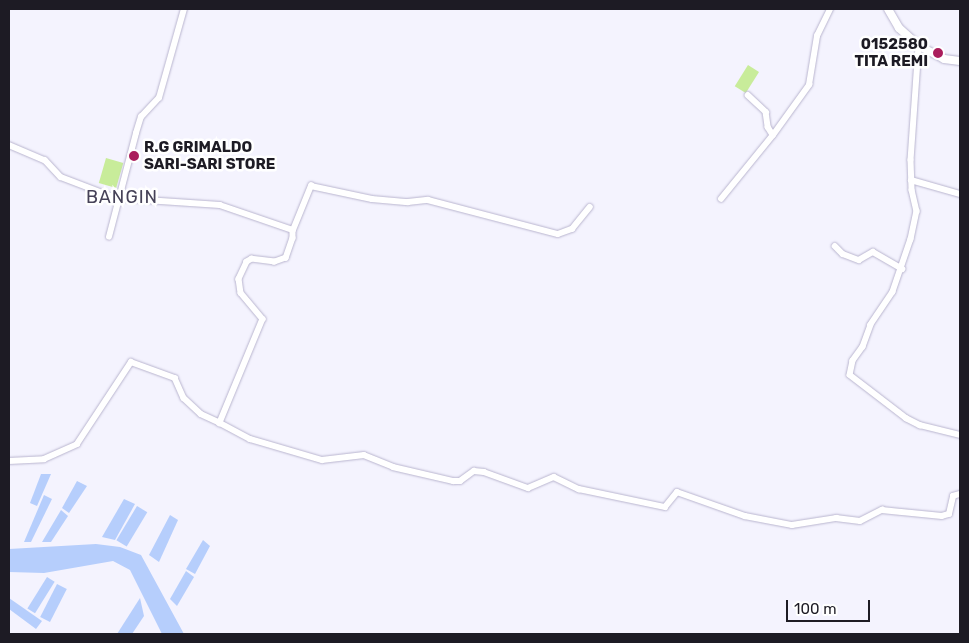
<!DOCTYPE html>
<style>
body{margin:0}
#map{position:relative;width:969px;height:643px;overflow:hidden;background:#f4f3fe;font-family:Rubik,sans-serif}
div>[style]{position:absolute}
[style*='--x']{left:calc(var(--x)*1px);top:calc(var(--y)*1px);width:calc(var(--w)*1px);rotate:calc(var(--a)*1deg)}
.green>*{inset:0;background:#c8ec9a;transform-origin:0 0}
.water>*{inset:0;background:#b6cefc;transform-origin:0 0}
.roads{filter:drop-shadow(0 0 1px #b9b5cf) drop-shadow(0 0 1px #b9b5cf)}
.street>*{height:5.5px;margin:-2.75px;padding:0 2.75px;transform-origin:2.75px;border-radius:2.75px;background:#fff}
.secondary>*{height:8px;margin:-4px;padding:0 4px;transform-origin:4px;border-radius:4px;background:#fff}
.dots>*{width:14px;height:14px;translate:-50% -50%;box-sizing:border-box;border:2px solid #fff;border-radius:50%}
span{translate:-50% -50%;white-space:nowrap;text-align:center;line-height:1.15;-webkit-text-stroke:5px #fff;paint-order:stroke}
.poi-label{font-size:15px;color:#1d1b24;font-weight:700}
.right{translate:-100% -50%;text-align:right}
.left{translate:0 -50%;text-align:left}
.quarter-label{font-size:18px;color:#464258;letter-spacing:1px}
.frame{position:absolute;inset:0;border:10px solid #1d1b24;pointer-events:none}
.scale{position:absolute;left:786px;top:600px;width:84px;height:22px;box-sizing:border-box;border:2px solid #1d1b24;border-top:0;padding-left:6px;font-size:15px;line-height:18px;white-space:nowrap;color:#1d1b24;-webkit-text-stroke:4px #fff;paint-order:stroke}
</style>
<div id="map">
<div class="green">
<i style="left:748px;top:65px;width:13px;height:25px;rotate:32deg"></i>
<i style="left:106px;top:158px;width:18px;height:26px;rotate:16deg"></i>
</div>
<div class="water">
<i style="clip-path:polygon(41px 474px,51px 474px,37px 506px,30px 503px)"></i>
<i style="clip-path:polygon(77px 481px,87px 486px,69px 513px,62px 508px)"></i>
<i style="clip-path:polygon(44px 495px,52px 499px,31px 542px,24px 542px)"></i>
<i style="clip-path:polygon(124px 499px,135px 504px,115px 540px,102px 537px)"></i>
<i style="left:137px;top:506px;width:12px;height:40px;rotate:31deg"></i>
<i style="clip-path:polygon(61px 510px,68px 516px,51px 542px,42px 542px)"></i>
<i style="clip-path:polygon(170px 515px,178px 520px,159px 562px,149px 555px)"></i>
<i style="clip-path:polygon(203px 540px,210px 546px,195px 574px,186px 569px)"></i>
<i style="clip-path:polygon(96px 544px,120px 547px,141px 555px,184px 634px,162px 634px,130px 570px,113px 561px,44px 573px,9px 572px,9px 549px)"></i>
<i style="clip-path:polygon(186px 571px,194px 577px,177px 606px,170px 599px)"></i>
<i style="left:47px;top:577px;width:9px;height:37px;rotate:32deg"></i>
<i style="left:57px;top:584px;width:11px;height:37px;rotate:27deg"></i>
<i style="clip-path:polygon(9px 598px,42px 621px,36px 629px,9px 609px)"></i>
<i style="clip-path:polygon(140px 598px,144px 616px,132px 634px,117px 634px)"></i>
</div>
<div class="roads">
<div class="street">
<i style="--x:919;--y:46;--w:114;--a:94"></i>
<i style="--x:911;--y:160;--w:30;--a:88"></i>
<i style="--x:912;--y:190;--w:22;--a:77"></i>
<i style="--x:917;--y:211;--w:29;--a:102"></i>
<i style="--x:911;--y:239;--w:56;--a:108.8"></i>
<i style="--x:893;--y:292;--w:40;--a:124"></i>
<i style="--x:871;--y:325;--w:23;--a:110"></i>
<i style="--x:863;--y:347;--w:17;--a:126"></i>
<i style="--x:853;--y:361;--w:14;--a:102"></i>
<i style="--x:850;--y:375;--w:71;--a:37.5"></i>
<i style="--x:906;--y:418;--w:16;--a:27"></i>
<i style="--x:920;--y:425;--w:41;--a:14"></i>
<i style="--x:748;--y:95;--w:25;--a:43"></i>
<i style="--x:766;--y:112;--w:15;--a:82"></i>
<i style="--x:768;--y:127;--w:9;--a:58"></i>
<i style="--x:773;--y:135;--w:62;--a:-54.2"></i>
<i style="--x:809;--y:85;--w:50;--a:-80.7"></i>
<i style="--x:817;--y:36;--w:30;--a:-64"></i>
<i style="--x:9;--y:145;--w:39;--a:23"></i>
<i style="--x:45;--y:160;--w:23;--a:47"></i>
<i style="--x:61;--y:177;--w:59;--a:20.9"></i>
<i style="--x:116;--y:198;--w:104;--a:3.9"></i>
<i style="--x:220;--y:205;--w:77;--a:18.9"></i>
<i style="--x:293;--y:230;--w:8;--a:90"></i>
<i style="--x:293;--y:238;--w:21;--a:109"></i>
<i style="--x:286;--y:258;--w:12;--a:160"></i>
<i style="--x:275;--y:262;--w:23;--a:-173"></i>
<i style="--x:252;--y:259;--w:6;--a:149"></i>
<i style="--x:247;--y:262;--w:19;--a:115"></i>
<i style="--x:239;--y:279;--w:14;--a:82"></i>
<i style="--x:241;--y:293;--w:34;--a:50"></i>
<i style="--x:263;--y:319;--w:113;--a:112.5"></i>
<i style="--x:220;--y:423;--w:34;--a:28"></i>
<i style="--x:250;--y:439;--w:75;--a:16.3"></i>
<i style="--x:322;--y:460;--w:42;--a:-6.8"></i>
<i style="--x:364;--y:455;--w:31;--a:22"></i>
<i style="--x:393;--y:467;--w:62;--a:13.1"></i>
<i style="--x:453;--y:481;--w:7;--a:0"></i>
<i style="--x:460;--y:481;--w:17;--a:-36"></i>
<i style="--x:474;--y:471;--w:10;--a:6"></i>
<i style="--x:484;--y:472;--w:47;--a:20"></i>
<i style="--x:528;--y:488;--w:28;--a:-23"></i>
<i style="--x:554;--y:477;--w:28;--a:26"></i>
<i style="--x:579;--y:489;--w:88;--a:11.8"></i>
<i style="--x:665;--y:507;--w:19;--a:-51"></i>
<i style="--x:677;--y:492;--w:72;--a:19.4"></i>
<i style="--x:745;--y:516;--w:48;--a:10.8"></i>
<i style="--x:792;--y:525;--w:45;--a:-9"></i>
<i style="--x:836;--y:518;--w:24;--a:7"></i>
<i style="--x:860;--y:521;--w:25;--a:-27"></i>
<i style="--x:882;--y:510;--w:60;--a:5.7"></i>
<i style="--x:942;--y:516;--w:7;--a:-16"></i>
<i style="--x:949;--y:514;--w:18;--a:-77"></i>
<i style="--x:953;--y:496;--w:7;--a:-16"></i>
<i style="--x:911;--y:180;--w:51;--a:15.9"></i>
<i style="--x:721;--y:199;--w:82;--a:-50.9"></i>
<i style="--x:293;--y:230;--w:48;--a:-67.8"></i>
<i style="--x:311;--y:186;--w:62;--a:12"></i>
<i style="--x:372;--y:199;--w:36;--a:5"></i>
<i style="--x:408;--y:202;--w:20;--a:-6"></i>
<i style="--x:428;--y:200;--w:134;--a:14.7"></i>
<i style="--x:558;--y:234;--w:15;--a:-20"></i>
<i style="--x:572;--y:229;--w:28;--a:-51"></i>
<i style="--x:109;--y:237;--w:107;--a:-75.4"></i>
<i style="--x:136;--y:133;--w:17;--a:-73"></i>
<i style="--x:141;--y:117;--w:26;--a:-47"></i>
<i style="--x:159;--y:98;--w:92;--a:-74.3"></i>
<i style="--x:835;--y:246;--w:11;--a:45"></i>
<i style="--x:843;--y:254;--w:17;--a:21"></i>
<i style="--x:859;--y:260;--w:16;--a:-30"></i>
<i style="--x:873;--y:252;--w:34;--a:30"></i>
<i style="--x:9;--y:461;--w:35;--a:-3"></i>
<i style="--x:44;--y:459;--w:36;--a:-24"></i>
<i style="--x:77;--y:444;--w:98;--a:-56.6"></i>
<i style="--x:131;--y:362;--w:47;--a:20"></i>
<i style="--x:175;--y:378;--w:22;--a:66"></i>
<i style="--x:184;--y:398;--w:23;--a:43"></i>
<i style="--x:201;--y:414;--w:21;--a:25"></i>
</div>
<div class="secondary">
<i style="--x:888;--y:9;--w:22;--a:60"></i>
<i style="--x:899;--y:28;--w:27;--a:42"></i>
<i style="--x:919;--y:46;--w:28;--a:27"></i>
<i style="--x:944;--y:59;--w:16;--a:7"></i>
</div>
</div>
<div class="dots">
<i style="left:938px;top:53px;background:#aa1d5c"></i>
<i style="left:134px;top:156px;background:#aa1d5c"></i>
</div>
<div class="poi-label">
<span class="right" style="left:928px;top:53px">0152580<br>TITA REMI</span>
<span class="left" style="left:144px;top:156px">R.G GRIMALDO<br>SARI-SARI STORE</span>
</div>
<div class="quarter-label">
<span style="left:122px;top:197px">BANGIN</span>
</div>
<div class="frame"></div>
<div class="scale">100 m</div>
</div>
